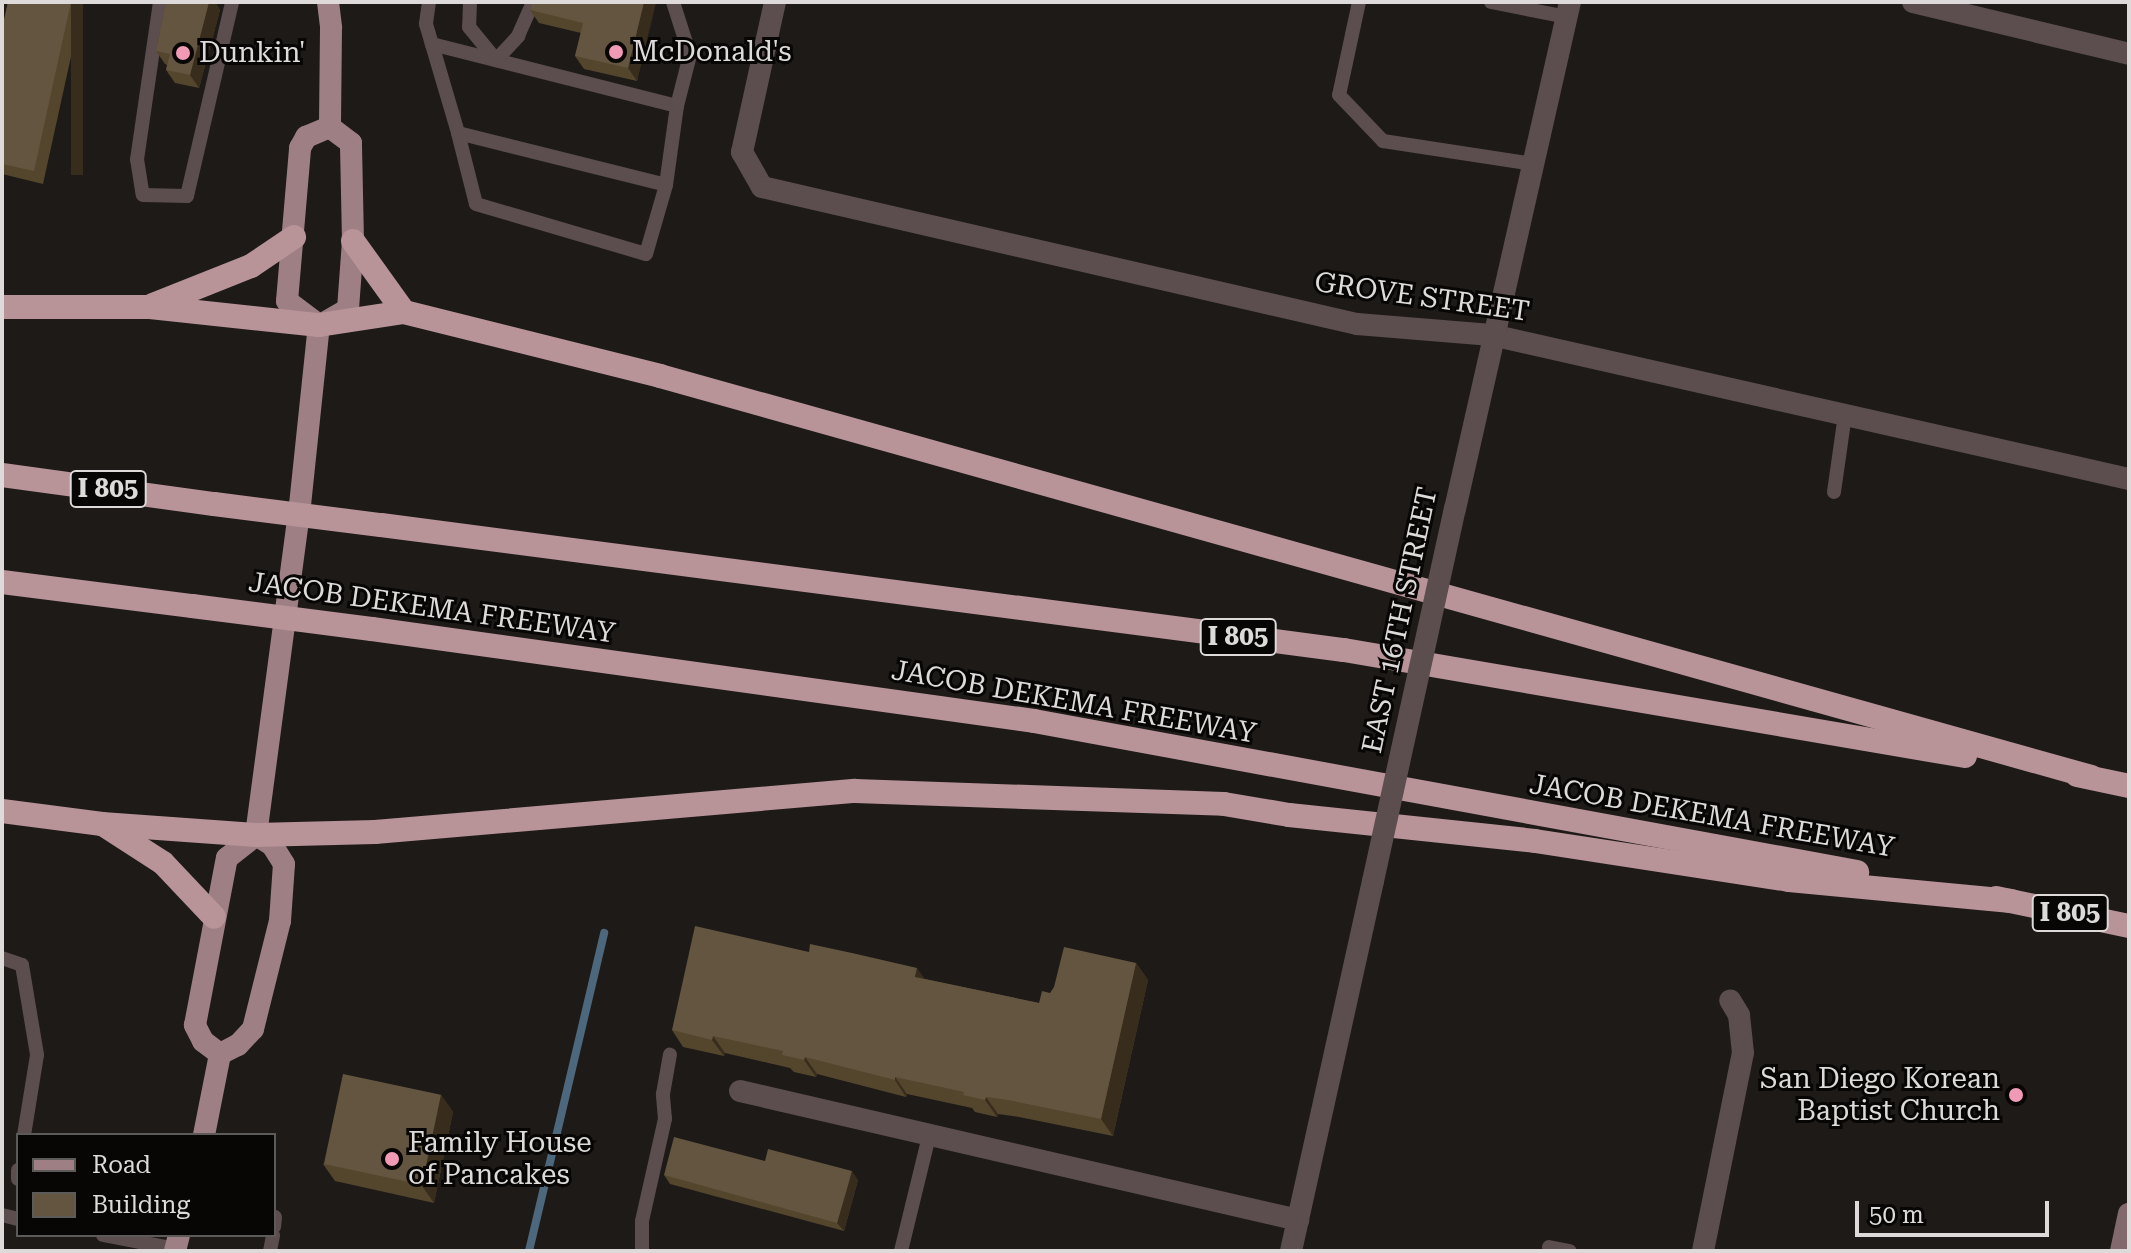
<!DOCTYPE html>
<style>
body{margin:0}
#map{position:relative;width:2131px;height:1253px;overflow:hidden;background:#1d1a18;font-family:"Roboto Serif",serif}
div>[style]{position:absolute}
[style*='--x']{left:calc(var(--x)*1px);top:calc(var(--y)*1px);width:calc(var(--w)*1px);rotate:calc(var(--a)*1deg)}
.stream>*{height:8px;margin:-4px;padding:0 4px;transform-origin:4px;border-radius:4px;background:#4d677c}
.service>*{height:14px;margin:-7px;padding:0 7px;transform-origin:7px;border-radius:7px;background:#5c4d4f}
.minor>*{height:22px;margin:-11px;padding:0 11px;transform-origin:11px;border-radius:11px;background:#5c4d4f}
.tertiary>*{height:22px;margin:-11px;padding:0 11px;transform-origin:11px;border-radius:11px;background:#5c4d4f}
.secondary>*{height:22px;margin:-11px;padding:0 11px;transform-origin:11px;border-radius:11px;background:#81696d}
.primary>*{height:22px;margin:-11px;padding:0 11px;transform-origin:11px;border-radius:11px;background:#9e7f84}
.motorway>*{height:24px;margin:-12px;padding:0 12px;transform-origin:12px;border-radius:12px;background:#b89398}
.tertiary-bridge>*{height:22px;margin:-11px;padding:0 11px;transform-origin:11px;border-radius:11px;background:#5c4d4f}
.motorway-bridge>*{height:24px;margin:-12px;padding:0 12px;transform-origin:12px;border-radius:12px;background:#b89398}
.wall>*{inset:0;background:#54452d}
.shaded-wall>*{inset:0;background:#382d1d;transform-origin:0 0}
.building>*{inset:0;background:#63553f;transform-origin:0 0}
.dots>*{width:22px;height:22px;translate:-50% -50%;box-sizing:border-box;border:4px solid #070605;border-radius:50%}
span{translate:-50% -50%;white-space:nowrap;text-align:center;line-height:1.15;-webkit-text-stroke:6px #070605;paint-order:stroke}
.shield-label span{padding:2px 6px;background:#070605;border:2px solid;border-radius:6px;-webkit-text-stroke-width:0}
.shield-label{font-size:26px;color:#dddad9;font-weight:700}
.poi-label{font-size:28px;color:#dddad9}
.left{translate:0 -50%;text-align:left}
.right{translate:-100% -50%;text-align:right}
.street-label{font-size:28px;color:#dddad9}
.frame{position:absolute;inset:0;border:4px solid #dddad9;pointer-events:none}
.legend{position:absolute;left:16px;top:1133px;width:260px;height:104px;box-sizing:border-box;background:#070605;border:2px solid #5d5b5a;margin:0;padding:10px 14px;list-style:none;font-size:24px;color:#dddad9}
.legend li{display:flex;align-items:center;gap:16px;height:40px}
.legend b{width:40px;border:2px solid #5d5b5a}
.scale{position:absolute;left:1855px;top:1201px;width:194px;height:36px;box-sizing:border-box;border:4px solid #dddad9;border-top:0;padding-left:10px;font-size:24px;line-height:28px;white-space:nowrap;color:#dddad9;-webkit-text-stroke:6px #070605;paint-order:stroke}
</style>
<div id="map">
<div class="stream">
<i style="--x:529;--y:1251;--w:327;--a:-76.7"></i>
</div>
<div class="service">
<i style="--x:160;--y:2;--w:159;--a:98.3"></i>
<i style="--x:137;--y:159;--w:36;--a:81"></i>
<i style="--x:143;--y:195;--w:44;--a:1.3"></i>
<i style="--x:187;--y:196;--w:199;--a:-76.9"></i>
<i style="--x:429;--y:2;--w:22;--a:98"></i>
<i style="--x:426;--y:24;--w:114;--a:73.6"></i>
<i style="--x:458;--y:133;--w:214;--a:14"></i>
<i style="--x:666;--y:185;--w:80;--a:-82.1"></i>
<i style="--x:677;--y:106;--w:253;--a:-165.8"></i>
<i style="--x:470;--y:2;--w:25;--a:92"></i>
<i style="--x:469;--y:27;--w:43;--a:50.7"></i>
<i style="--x:496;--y:60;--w:33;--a:-47"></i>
<i style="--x:518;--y:36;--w:37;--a:-66"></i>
<i style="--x:673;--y:2;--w:56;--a:72.2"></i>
<i style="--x:690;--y:55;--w:53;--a:104.3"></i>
<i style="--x:1359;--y:2;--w:95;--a:102.1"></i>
<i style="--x:1339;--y:95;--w:64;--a:46.3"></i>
<i style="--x:1383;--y:141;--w:153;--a:8.7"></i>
<i style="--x:1491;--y:2;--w:77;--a:11.2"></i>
<i style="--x:458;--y:133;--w:73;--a:75.8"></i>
<i style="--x:476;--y:204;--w:177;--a:16.4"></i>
<i style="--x:646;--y:254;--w:72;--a:-73.8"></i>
<i style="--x:1834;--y:492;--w:78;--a:-81.9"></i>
<i style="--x:2;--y:958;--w:21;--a:19"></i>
<i style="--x:22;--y:965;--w:91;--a:80.5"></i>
<i style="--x:37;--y:1055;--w:81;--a:99.2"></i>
<i style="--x:18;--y:1170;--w:9;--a:90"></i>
<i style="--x:2;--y:1215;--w:16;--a:14"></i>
<i style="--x:274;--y:1227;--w:10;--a:-84"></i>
<i style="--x:103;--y:1235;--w:74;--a:10.9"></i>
<i style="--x:1549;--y:1247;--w:21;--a:11"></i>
<i style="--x:270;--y:1251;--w:16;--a:-79"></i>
<i style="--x:642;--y:1251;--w:30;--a:-90"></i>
<i style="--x:642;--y:1221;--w:105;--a:-77.3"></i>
<i style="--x:665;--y:1119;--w:25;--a:-95"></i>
<i style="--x:663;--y:1094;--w:40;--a:-80"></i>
<i style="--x:901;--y:1251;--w:118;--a:-76.3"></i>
</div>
<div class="minor">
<i style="--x:1913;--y:2;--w:222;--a:13.5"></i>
<i style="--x:740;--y:1091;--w:573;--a:13.02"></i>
<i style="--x:1703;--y:1251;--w:202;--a:-78.6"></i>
<i style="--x:1743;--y:1053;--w:38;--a:-96"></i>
<i style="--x:1739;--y:1015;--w:17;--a:-121"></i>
</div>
<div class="tertiary">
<i style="--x:775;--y:2;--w:154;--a:102.4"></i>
<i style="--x:742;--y:152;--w:40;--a:60.3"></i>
<i style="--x:762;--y:187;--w:611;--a:12.97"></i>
<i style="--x:1357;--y:324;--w:135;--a:4.7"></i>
<i style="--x:1492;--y:335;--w:653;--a:12.74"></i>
<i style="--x:1455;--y:509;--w:520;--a:-77.22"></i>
<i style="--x:1291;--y:1251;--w:379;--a:-77.5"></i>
</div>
<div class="secondary">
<i style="--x:2121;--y:1251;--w:38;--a:-78"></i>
</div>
<div class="primary">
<i style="--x:328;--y:2;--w:26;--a:83"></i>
<i style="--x:331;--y:28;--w:99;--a:90.6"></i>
<i style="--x:324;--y:323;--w:28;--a:-30"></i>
<i style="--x:348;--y:309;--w:68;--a:-85.8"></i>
<i style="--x:353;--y:241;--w:98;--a:-91.2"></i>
<i style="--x:351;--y:143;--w:26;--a:-143"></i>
<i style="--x:319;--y:325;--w:40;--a:-143"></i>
<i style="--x:287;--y:301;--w:154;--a:-85.1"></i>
<i style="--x:300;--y:148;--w:13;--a:-61"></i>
<i style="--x:306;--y:137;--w:26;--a:-23"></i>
<i style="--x:256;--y:835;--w:333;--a:-82.4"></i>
<i style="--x:300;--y:505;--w:181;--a:-84"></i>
<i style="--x:220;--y:1054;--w:20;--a:-27"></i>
<i style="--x:238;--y:1045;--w:22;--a:-47"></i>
<i style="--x:253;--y:1029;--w:111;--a:-76"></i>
<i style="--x:280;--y:921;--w:57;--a:-86"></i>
<i style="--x:284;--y:864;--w:22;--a:-122"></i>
<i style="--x:272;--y:845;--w:19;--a:-148"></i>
<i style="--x:220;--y:1054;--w:21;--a:-143"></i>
<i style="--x:203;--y:1041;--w:18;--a:-117"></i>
<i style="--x:195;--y:1025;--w:170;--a:-79.2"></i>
<i style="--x:227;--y:858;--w:37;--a:-38"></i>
<i style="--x:204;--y:1135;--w:83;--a:-78.8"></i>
<i style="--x:175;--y:1251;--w:16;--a:-76"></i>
</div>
<div class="motorway">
<i style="--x:353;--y:241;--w:87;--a:54.3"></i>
<i style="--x:153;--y:305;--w:105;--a:-21.7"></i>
<i style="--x:251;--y:266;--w:52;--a:-34"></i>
<i style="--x:2;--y:307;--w:148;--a:0"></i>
<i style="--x:150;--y:307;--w:170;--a:6.1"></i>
<i style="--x:319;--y:325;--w:86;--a:-8.7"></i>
<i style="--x:404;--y:312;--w:264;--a:14"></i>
<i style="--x:660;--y:376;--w:1486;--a:15.65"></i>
<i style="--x:2;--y:475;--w:214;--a:7.8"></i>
<i style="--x:381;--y:525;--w:971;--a:7.4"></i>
<i style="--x:1344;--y:650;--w:630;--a:9.69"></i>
<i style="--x:2;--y:582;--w:192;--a:7.2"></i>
<i style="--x:372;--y:629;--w:668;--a:7.91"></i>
<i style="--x:1034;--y:721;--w:837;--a:10.4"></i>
<i style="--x:2077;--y:775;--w:53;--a:11.9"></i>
<i style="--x:2;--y:811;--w:101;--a:7.4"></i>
<i style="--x:102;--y:824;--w:154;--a:4.1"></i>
<i style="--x:256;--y:835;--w:119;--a:-1.4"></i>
<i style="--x:375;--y:832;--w:482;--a:-4.9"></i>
<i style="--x:855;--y:791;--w:369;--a:2"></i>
<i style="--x:1224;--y:804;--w:66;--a:9.6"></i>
<i style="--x:1289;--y:815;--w:247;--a:6"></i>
<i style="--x:1535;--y:841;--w:257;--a:8.7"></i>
<i style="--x:1789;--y:880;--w:223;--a:5.4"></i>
<i style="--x:104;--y:825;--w:70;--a:32.8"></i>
<i style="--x:163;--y:863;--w:74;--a:46.6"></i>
<i style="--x:1996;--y:898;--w:136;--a:11.9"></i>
</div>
<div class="tertiary-bridge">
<i style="--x:1373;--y:881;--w:381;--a:-77.6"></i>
</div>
<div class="motorway-bridge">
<i style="--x:214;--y:504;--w:168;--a:7.2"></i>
<i style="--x:192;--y:606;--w:181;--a:7.3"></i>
</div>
<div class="wall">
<i style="clip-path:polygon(8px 2px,83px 2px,43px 184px,2px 174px,2px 29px)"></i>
<i style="clip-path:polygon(166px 2px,215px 2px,220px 10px,199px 88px,175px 83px,166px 70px,167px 65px,165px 64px,156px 51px)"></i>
<i style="clip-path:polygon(532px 2px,655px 2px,637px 81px,584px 69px,575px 56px,581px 33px,539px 23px,530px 10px)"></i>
<i style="clip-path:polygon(1136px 963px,1148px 980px,1113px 1136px,1019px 1117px,998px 1114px,997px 1117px,975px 1112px,972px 1108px,907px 1094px,906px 1097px,817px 1074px,816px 1077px,794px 1072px,790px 1068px,725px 1053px,724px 1056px,683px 1047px,672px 1030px,925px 979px,1039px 1003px,1050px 993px)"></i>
<i style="clip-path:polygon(441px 1095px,453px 1112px,434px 1203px,335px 1181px,323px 1164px)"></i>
<i style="clip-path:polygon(765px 1161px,858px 1180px,844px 1231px,670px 1184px,664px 1175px)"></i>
</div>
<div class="shaded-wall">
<i style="left:71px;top:2px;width:12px;height:173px"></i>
<i style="clip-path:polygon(209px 2px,215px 2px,220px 10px,199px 88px,190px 75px)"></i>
<i style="clip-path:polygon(644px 2px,656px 3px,637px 81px,628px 68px)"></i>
<i style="clip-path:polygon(1136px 963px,1148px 980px,1113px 1136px,1101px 1119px)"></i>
<i style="clip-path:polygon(917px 968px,929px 985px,915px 977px)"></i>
<i style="clip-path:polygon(713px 1036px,725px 1053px,724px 1056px,712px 1040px)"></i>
<i style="clip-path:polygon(805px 1057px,817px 1074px,816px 1077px,804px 1060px)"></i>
<i style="clip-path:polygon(895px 1077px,907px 1094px,906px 1097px,895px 1080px)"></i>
<i style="clip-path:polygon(441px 1095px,453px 1112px,434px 1203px,422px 1186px)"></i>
<i style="clip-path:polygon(986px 1097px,998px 1114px,997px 1117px,985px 1100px)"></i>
<i style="clip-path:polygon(852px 1171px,858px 1180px,844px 1231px,837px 1223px)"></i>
</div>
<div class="building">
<i style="clip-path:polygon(8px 2px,71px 2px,34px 171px,2px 164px,2px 29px)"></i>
<i style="clip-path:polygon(166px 2px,209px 2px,190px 75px,166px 70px,170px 54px,156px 51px)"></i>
<i style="clip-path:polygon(532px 2px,644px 2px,628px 68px,575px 56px,583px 23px,530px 10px)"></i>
<i style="clip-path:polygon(695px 926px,809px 952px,810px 944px,852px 953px,917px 968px,915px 977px,1039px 1003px,1042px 991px,1050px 993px,1054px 987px,1064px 947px,1136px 963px,1101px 1119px,1008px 1100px,986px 1097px,985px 1100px,963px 1095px,964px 1092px,895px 1077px,895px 1080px,805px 1057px,804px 1060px,782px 1055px,783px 1051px,713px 1036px,712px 1040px,672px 1030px)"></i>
<i style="left:343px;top:1074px;width:100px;height:92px;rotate:12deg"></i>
<i style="clip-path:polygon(674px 1137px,765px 1161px,768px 1149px,852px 1171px,837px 1223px,664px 1175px)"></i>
</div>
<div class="dots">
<i style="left:616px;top:52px;background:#f09ab5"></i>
<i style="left:183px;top:53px;background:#f09ab5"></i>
<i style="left:2016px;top:1095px;background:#f09ab5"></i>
<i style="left:392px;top:1159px;background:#f09ab5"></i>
</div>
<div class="shield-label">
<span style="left:108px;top:489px">I 805</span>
<span style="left:1238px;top:637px">I 805</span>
<span style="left:2070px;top:913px">I 805</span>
</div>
<div class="poi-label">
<span class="left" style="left:632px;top:52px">McDonald's</span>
<span class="left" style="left:199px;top:53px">Dunkin'</span>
<span class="right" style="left:2000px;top:1095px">San Diego Korean<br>Baptist Church</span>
<span class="left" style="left:408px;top:1159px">Family House<br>of Pancakes</span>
</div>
<div class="street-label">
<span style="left:1422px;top:297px;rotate:8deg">GROVE STREET</span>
<span style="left:432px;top:608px;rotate:8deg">JACOB DEKEMA FREEWAY</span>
<span style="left:1400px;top:620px;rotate:-78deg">EAST 16TH STREET</span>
<span style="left:1074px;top:702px;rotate:10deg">JACOB DEKEMA FREEWAY</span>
<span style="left:1712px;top:816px;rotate:10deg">JACOB DEKEMA FREEWAY</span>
</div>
<div class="frame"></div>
<ul class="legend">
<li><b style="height:10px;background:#9e7f84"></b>Road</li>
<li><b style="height:22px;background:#63553f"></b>Building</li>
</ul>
<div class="scale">50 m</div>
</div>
